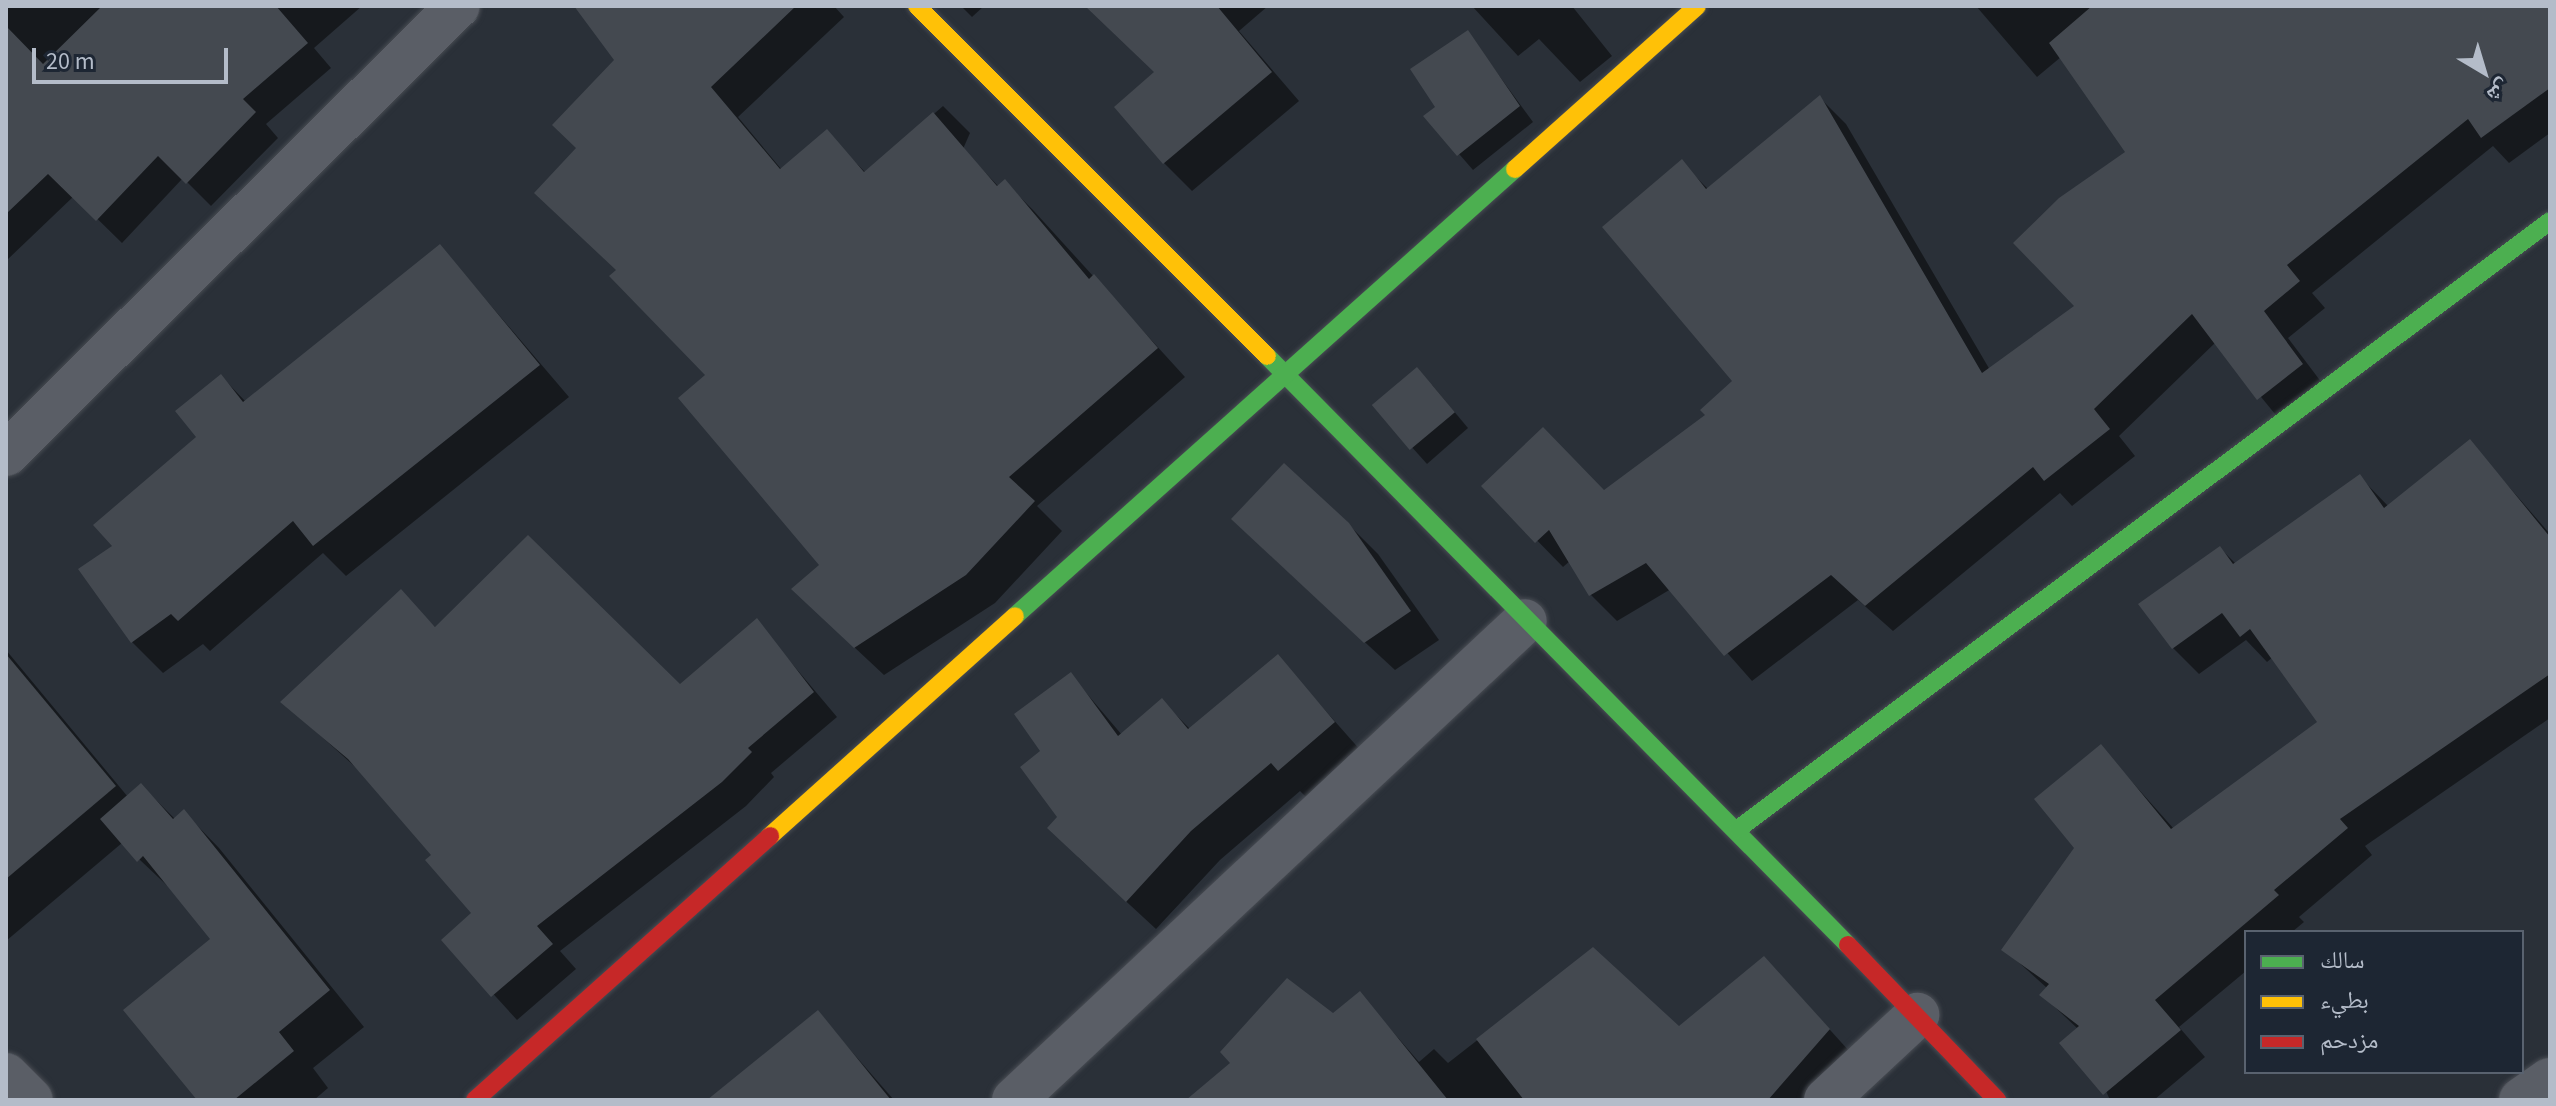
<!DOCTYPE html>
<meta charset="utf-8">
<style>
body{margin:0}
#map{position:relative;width:2556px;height:1106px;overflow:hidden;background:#2a3038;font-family:"Source Sans 3","Noto Naskh Arabic",sans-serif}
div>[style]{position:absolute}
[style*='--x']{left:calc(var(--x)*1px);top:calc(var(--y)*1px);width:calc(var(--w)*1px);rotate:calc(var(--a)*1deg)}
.shadow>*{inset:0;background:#0007}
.building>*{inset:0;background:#444950;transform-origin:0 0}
.roads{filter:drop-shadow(0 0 2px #484c53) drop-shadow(0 0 2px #484c53)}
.street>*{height:44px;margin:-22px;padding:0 22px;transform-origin:22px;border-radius:22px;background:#5a5e66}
.fast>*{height:18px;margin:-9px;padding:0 9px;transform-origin:9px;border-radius:9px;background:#4caf50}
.slow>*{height:18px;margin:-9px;padding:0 9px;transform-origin:9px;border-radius:9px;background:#ffc107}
.jam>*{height:18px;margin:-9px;padding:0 9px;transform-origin:9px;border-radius:9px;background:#c62828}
span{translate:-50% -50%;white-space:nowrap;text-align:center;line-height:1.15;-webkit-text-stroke:7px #1d2633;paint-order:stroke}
.frame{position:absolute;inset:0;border:8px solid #b4bcc9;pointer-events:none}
.legend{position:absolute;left:2244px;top:930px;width:280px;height:144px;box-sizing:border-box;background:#1d2633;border:2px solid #59626f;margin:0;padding:10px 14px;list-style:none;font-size:24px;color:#b4bcc9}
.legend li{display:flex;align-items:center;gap:16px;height:40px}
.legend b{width:40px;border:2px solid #59626f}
.north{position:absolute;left:2444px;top:32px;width:80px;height:80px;-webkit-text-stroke:6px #1d2633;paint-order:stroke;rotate:142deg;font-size:22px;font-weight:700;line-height:32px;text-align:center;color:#b4bcc9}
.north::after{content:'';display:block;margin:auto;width:28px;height:36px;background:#b4bcc9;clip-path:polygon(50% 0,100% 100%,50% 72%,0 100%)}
.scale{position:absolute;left:32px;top:48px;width:196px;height:36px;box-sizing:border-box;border:4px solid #b4bcc9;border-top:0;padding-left:10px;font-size:24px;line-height:28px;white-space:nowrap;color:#b4bcc9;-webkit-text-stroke:6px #1d2633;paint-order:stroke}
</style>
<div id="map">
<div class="shadow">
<i style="clip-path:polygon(6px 6px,362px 6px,314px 48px,331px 68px,266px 124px,278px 138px,211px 206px,183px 178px,122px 243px,74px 196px,6px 261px)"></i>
<i style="clip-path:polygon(617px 6px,834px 6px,844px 17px,738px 117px,782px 170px,826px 132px,866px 173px,943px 106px,970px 133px,963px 149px,999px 187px,1005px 182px,1033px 210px,1185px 377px,1037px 506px,1062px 531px,995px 603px,884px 675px,822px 617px,822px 565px,707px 375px,618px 270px,578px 149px,617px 60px)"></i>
<i style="clip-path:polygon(961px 6px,984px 6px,972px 17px)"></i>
<i style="clip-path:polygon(1104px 6px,1268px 6px,1239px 31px,1299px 101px,1192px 191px,1164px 163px,1156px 73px)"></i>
<i style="clip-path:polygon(1472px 6px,1572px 6px,1612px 56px,1580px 82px,1539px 39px,1518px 56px)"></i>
<i style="clip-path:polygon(1976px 6px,2550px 6px,2550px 133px,2509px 163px,2493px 146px,2312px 293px,2325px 308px,2288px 338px,2328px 391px,2284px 425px,2216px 342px,2119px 436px,2135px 456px,2072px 506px,2060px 493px,1893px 631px,1858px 600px,1752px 681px,1671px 589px,1617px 621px,1591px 595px,1570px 561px,1563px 567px,1484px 486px,1604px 492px,1708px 415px,1735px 381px,1681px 162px,1708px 189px,1820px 98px,1846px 124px,1990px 370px,2077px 306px,2128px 153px,2061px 57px,2037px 77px)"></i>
<i style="clip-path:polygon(1468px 33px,1533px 122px,1473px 170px,1426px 116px,1437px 107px)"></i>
<i style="clip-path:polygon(440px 246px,569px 397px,346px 576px,323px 553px,210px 651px,203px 644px,163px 673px,132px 642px,115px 547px,199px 437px,221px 376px,246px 402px)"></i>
<i style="clip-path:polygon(1432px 385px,1468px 428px,1427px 464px,1375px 406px)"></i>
<i style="clip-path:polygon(2470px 442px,2550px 534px,2550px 718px,2365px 846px,2372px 855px,2299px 917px,2304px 922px,2292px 932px,2246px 932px,2246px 971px,2179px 1027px,2205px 1057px,2154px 1100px,2110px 1100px,2078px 1029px,2042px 995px,2047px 988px,2004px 949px,2077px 848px,2101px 747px,2174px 829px,2320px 722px,2273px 657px,2267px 662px,2246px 640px,2199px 674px,2173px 648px,2220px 548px,2236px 564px,2360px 477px,2389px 507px)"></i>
<i style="clip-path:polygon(1348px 524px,1378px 554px,1439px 640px,1395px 670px,1263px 548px)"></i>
<i style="clip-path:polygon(401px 592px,436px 628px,680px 687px,756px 621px,837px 717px,771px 773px,774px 777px,746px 806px,560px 951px,576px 969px,517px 1020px,444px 940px,474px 913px,434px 855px,362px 773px,283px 702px)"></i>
<i style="clip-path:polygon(6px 650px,128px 797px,141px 785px,175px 819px,184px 812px,219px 848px,364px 1027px,313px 1068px,328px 1088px,314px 1100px,200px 1100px,213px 939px,176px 894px,122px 843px,6px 941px)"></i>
<i style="clip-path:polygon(1278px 657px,1362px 752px,1308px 799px,1300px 791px,1220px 860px,1156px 929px,1078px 857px,1060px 817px,1043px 752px,1071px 675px,1122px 735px,1162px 701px,1191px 730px)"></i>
<i style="clip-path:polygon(1593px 950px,1679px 1029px,1785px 980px,1850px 1052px,1807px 1100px,1189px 1100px,1333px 1015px,1360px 994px,1419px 1062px,1434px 1049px,1448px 1063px)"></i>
<i style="clip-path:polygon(818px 1013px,894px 1100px,712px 1100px)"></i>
</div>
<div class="building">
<i style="clip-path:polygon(102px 6px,276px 6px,308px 43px,243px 99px,256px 112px,186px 184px,158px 156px,96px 221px,48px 174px,6px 214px,6px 26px,43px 64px)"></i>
<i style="clip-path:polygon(574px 6px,796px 6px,711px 87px,780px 169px,827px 129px,864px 172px,933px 112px,997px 186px,1005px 179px,1089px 279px,1094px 274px,1158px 348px,1009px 477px,1035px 501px,966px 575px,854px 648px,791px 589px,819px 565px,678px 398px,705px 375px,609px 276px,616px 270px,534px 193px,576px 148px,552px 125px,614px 60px)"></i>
<i style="clip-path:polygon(1085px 6px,1217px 6px,1272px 72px,1163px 164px,1114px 107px,1154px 72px)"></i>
<i style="clip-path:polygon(2092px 6px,2550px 6px,2550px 88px,2481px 138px,2468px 119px,2287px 265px,2300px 281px,2264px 311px,2303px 364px,2257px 400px,2192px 314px,2094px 409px,2110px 429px,2044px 481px,2033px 467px,1865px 606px,1831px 575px,1724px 656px,1646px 563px,1589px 596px,1549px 530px,1535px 543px,1481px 486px,1543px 427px,1604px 490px,1705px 415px,1700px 410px,1732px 381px,1602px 227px,1682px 159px,1706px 189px,1820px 95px,1982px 373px,2074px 306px,2013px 243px,2059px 198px,2125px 152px,2049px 43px)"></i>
<i style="clip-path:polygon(1468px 30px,1520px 106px,1457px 156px,1423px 116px,1435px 107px,1410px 69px)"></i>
<i style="clip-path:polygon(440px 244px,540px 365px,313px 546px,293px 521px,178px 621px,171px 614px,131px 643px,78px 569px,112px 546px,93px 525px,196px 437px,175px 411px,221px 374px,243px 402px)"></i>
<i style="left:1417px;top:367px;width:59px;height:59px;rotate:50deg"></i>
<i style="clip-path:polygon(2470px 439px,2550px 537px,2550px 674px,2340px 819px,2348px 828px,2274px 890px,2279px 895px,2155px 1000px,2181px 1030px,2103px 1095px,2059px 1043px,2079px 1026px,2039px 995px,2049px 984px,2001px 950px,2074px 848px,2034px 799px,2101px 744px,2171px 829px,2317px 722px,2250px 629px,2240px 637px,2222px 613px,2172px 649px,2138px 604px,2220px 546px,2233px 564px,2360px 474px,2384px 508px)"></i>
<i style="clip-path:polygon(1284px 463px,1349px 523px,1411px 611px,1364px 643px,1231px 519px)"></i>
<i style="clip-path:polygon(528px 535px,680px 684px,757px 618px,814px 692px,748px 748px,752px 752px,722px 782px,537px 926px,553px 944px,491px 997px,441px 940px,471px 913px,425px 860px,431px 855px,348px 759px,280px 702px,401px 589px,435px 627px)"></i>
<i style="clip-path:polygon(6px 654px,116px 786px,6px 879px)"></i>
<i style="clip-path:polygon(1278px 654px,1335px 722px,1278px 771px,1271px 763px,1191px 831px,1126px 902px,1047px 828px,1057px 817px,1020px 767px,1040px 751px,1014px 714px,1071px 672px,1118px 736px,1162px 698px,1188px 729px)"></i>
<i style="clip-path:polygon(141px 783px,173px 819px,184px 809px,330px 990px,279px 1032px,294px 1051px,234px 1100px,197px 1100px,123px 1010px,210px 939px,143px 856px,137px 862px,100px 819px)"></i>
<i style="clip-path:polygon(1593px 947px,1679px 1026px,1764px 956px,1830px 1029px,1768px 1100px,1524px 1100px,1476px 1039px)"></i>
<i style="clip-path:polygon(1287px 978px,1333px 1013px,1360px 991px,1448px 1100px,1186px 1100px,1230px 1063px,1220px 1052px)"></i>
<i style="clip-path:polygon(818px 1010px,891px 1100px,707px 1100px)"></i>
</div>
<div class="roads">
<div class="street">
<i style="--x:6;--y:454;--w:636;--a:-44.75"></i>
<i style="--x:6;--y:1075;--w:35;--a:45"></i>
<i style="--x:1014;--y:1100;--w:700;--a:-43.15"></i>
<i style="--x:1826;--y:1100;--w:125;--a:-43"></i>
<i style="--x:2521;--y:1100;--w:35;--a:-35"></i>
</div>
<div class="fast">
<i style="--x:1267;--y:356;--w:827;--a:45.39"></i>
<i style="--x:1015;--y:616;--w:671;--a:-41.8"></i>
<i style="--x:1738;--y:829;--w:1014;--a:-36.82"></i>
</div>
<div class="slow">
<i style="--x:917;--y:6;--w:495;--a:45"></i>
<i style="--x:1515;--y:169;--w:244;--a:-41.8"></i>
<i style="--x:770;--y:836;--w:329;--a:-41.9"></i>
</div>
<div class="jam">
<i style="--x:1848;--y:945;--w:215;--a:46.1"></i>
<i style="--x:475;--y:1100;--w:396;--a:-41.8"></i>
</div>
</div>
<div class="frame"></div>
<ul class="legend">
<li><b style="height:10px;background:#4caf50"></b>سالك</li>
<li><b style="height:10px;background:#ffc107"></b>بطيء</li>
<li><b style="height:10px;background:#c62828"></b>مزدحم</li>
</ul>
<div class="north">ش</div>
<div class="scale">20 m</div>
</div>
